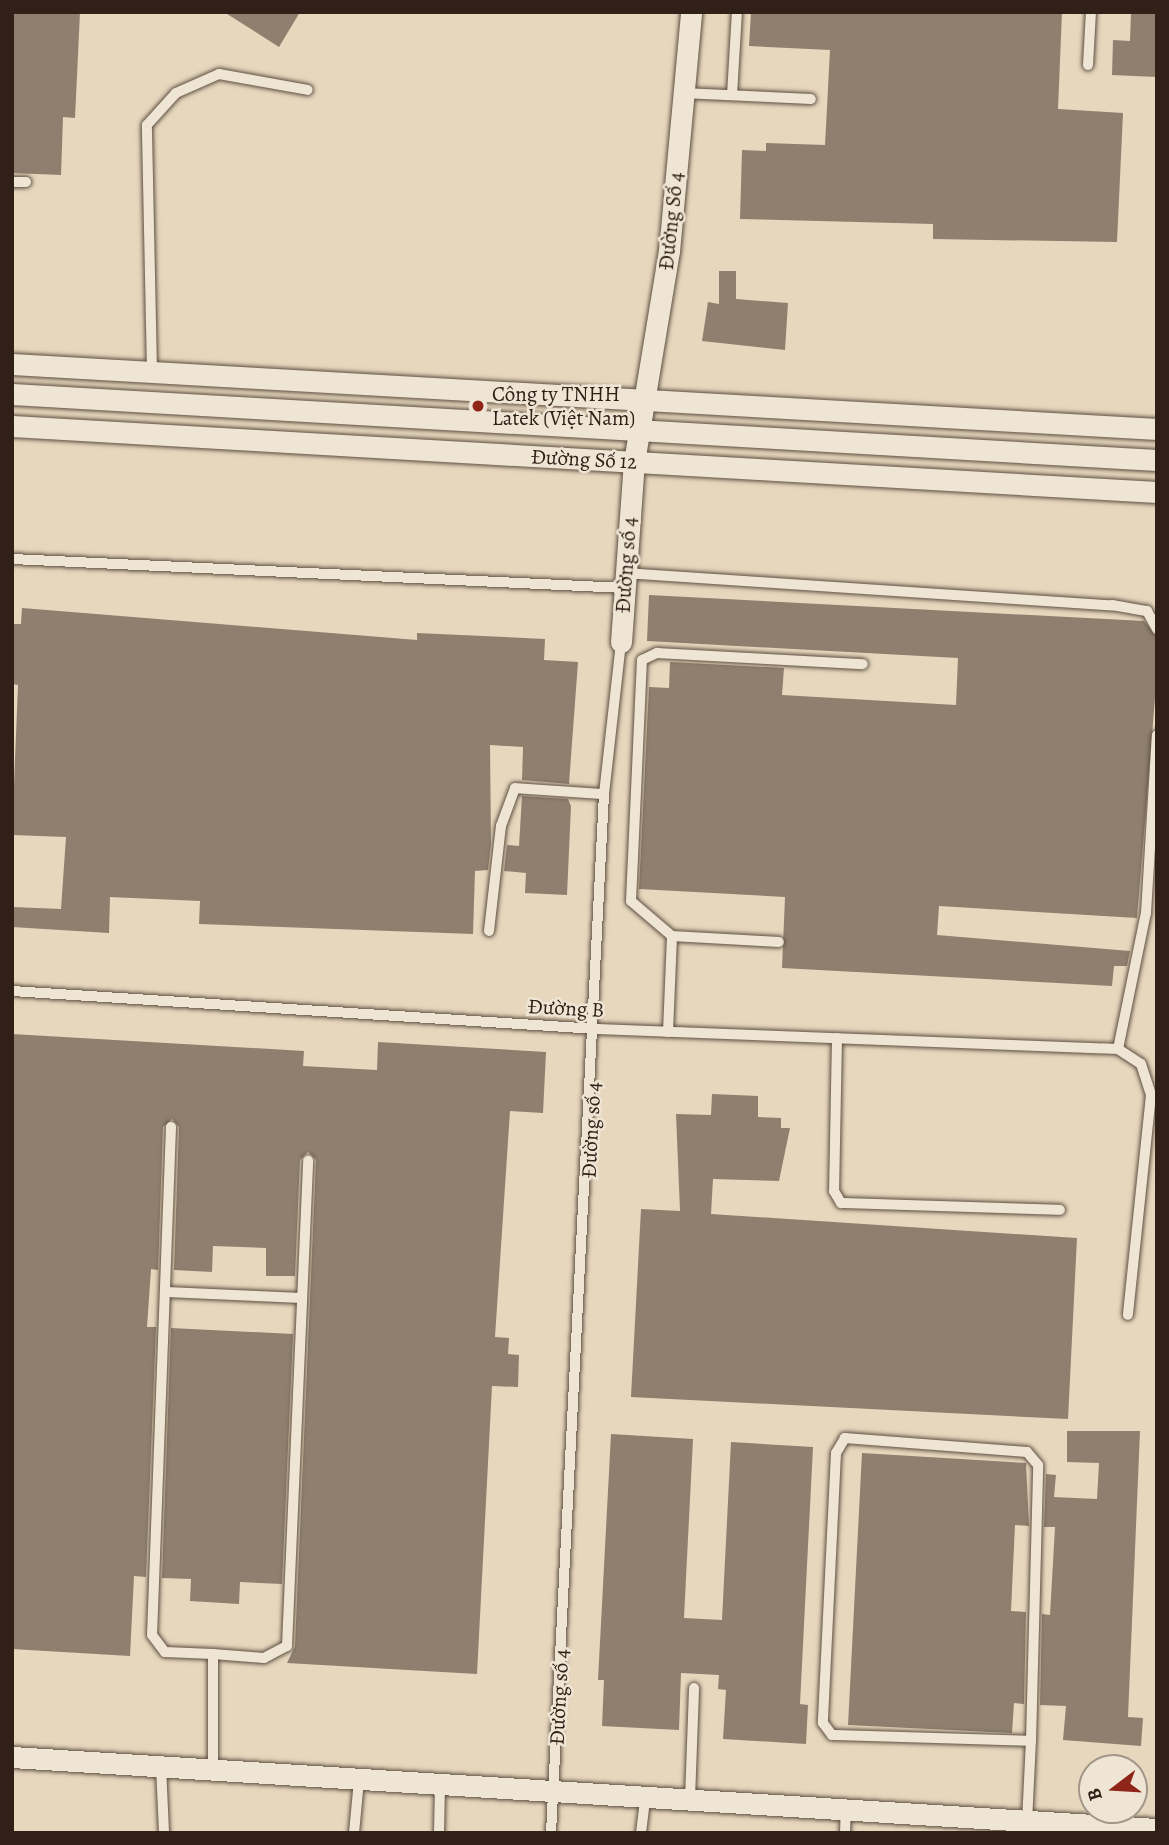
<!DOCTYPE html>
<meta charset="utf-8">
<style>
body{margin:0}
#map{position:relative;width:1169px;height:1845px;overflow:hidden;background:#e6d7bd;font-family:Alegreya,serif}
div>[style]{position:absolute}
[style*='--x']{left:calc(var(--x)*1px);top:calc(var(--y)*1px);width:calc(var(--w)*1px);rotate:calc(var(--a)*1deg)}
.building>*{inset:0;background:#8f7f6e}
.roads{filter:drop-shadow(0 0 2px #5e4e41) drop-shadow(0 0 2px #5e4e41)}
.service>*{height:10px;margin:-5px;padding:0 5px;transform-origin:5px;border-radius:5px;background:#efe5d4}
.minor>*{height:21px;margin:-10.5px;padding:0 10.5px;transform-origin:10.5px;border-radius:10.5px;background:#efe5d4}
.dots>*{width:19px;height:19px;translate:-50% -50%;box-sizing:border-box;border:4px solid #efe5d4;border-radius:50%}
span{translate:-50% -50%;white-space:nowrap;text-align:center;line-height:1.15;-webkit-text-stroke:5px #efe5d4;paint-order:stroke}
.street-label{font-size:21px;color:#312018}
.poi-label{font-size:21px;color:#312018}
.left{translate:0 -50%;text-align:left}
.frame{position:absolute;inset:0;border:14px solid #312018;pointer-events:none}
.north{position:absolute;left:1078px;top:1754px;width:70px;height:70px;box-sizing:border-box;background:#efe5d4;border:2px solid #a39689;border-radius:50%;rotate:253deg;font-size:19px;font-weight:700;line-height:28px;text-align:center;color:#312018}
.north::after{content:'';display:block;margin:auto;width:24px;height:32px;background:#8f2418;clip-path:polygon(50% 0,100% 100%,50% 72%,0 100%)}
</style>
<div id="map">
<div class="building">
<i style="clip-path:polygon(12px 12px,80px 12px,75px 118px,63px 117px,61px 175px,12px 173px)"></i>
<i style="clip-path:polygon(224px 12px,300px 12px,279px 47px)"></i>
<i style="clip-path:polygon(751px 12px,1062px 12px,1058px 109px,1123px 113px,1117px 242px,933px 239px,933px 224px,740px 219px,742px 150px,766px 151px,766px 143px,825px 145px,830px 50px,749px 46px)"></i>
<i style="clip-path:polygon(1131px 12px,1157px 12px,1157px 77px,1112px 75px,1113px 40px,1130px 41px)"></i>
<i style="clip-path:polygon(719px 271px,736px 271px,736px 299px,788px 303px,785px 350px,702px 341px,708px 302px,719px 304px)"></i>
<i style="clip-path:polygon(649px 595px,1144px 621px,1157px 637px,1157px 674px,1137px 918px,939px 906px,937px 935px,1130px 951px,1127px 966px,1114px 966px,1112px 986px,782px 968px,785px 897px,639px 889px,649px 687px,669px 688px,670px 662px,784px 668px,782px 695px,956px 705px,958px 658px,647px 641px)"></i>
<i style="clip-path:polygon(22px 608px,417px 640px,417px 633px,545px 639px,544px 660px,578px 662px,569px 784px,522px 780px,523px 747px,490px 745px,491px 844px,488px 870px,475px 871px,473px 934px,199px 924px,200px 901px,110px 897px,109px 933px,12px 927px,12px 907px,61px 909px,66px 837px,12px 835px,18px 685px,12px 684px,12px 624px,21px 624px)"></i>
<i style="clip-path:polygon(522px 796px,568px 799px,571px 806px,567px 895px,525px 893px,526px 873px,504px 871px,507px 845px,519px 846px)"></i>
<i style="clip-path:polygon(12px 1034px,304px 1051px,303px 1066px,377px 1070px,378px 1042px,546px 1052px,543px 1113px,510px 1111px,495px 1337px,509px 1338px,508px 1354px,519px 1355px,518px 1387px,492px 1386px,477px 1674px,287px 1663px,295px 1646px,316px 1160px,308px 1152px,300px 1160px,295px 1276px,266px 1276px,266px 1248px,213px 1246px,212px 1272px,174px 1270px,179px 1127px,172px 1119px,163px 1127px,158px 1270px,151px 1269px,147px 1327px,156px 1327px,146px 1577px,134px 1576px,130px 1656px,12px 1649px)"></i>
<i style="clip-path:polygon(712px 1094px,758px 1096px,758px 1117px,781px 1118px,781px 1128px,790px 1128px,779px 1181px,713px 1179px,711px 1214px,1077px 1238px,1068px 1419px,631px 1397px,641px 1209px,680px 1211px,676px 1114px,711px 1115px)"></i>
<i style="clip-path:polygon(171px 1328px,293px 1334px,282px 1584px,240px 1582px,239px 1604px,190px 1601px,191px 1579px,162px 1578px)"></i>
<i style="clip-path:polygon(1067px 1431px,1140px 1431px,1128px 1717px,1143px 1718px,1141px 1746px,1063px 1740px,1066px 1706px,1040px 1705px,1042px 1614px,1050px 1615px,1055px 1527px,1044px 1527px,1046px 1474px,1056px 1475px,1054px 1497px,1097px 1499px,1099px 1463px,1067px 1462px)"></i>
<i style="clip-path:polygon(611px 1434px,693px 1439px,684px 1618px,722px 1620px,731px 1442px,813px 1447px,800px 1704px,808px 1705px,806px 1744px,723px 1739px,726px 1690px,718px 1689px,719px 1675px,681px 1673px,679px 1730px,602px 1726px,604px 1680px,598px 1680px)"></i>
<i style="clip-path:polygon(862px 1453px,1026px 1463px,1029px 1526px,1015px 1525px,1011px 1611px,1026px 1612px,1024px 1704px,1014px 1703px,1012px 1733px,848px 1725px)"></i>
</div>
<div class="roads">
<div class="service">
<i style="--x:1088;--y:65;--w:53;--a:-86.8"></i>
<i style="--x:683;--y:93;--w:128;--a:2.7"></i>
<i style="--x:732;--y:95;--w:83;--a:-86.6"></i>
<i style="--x:12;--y:182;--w:14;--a:0"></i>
<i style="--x:152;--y:371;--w:246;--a:-91.2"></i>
<i style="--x:147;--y:125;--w:43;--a:-47.8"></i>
<i style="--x:176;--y:93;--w:47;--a:-23.8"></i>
<i style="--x:219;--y:74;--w:90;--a:10.2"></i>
<i style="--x:12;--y:559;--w:613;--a:2.71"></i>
<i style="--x:624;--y:573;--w:489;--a:3.8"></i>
<i style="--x:1112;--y:605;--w:36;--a:10"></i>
<i style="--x:1147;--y:611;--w:21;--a:61"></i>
<i style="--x:489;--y:931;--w:106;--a:-83.5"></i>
<i style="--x:501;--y:826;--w:40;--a:-69.8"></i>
<i style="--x:515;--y:788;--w:89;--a:3.9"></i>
<i style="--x:672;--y:936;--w:107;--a:3.2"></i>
<i style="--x:12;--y:991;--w:586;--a:3.72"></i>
<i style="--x:597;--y:1029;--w:521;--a:2.2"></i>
<i style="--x:1118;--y:1049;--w:27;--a:33"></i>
<i style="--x:1141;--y:1064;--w:33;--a:72"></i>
<i style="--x:1151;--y:1095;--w:221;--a:96"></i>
<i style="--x:668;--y:1032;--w:96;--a:-87.6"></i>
<i style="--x:672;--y:936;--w:54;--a:-139.5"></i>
<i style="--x:631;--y:901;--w:241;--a:-87.4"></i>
<i style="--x:642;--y:660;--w:17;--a:-25"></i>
<i style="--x:657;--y:653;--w:206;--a:3.1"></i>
<i style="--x:837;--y:1038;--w:153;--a:91.1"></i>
<i style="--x:834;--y:1191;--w:14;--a:60"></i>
<i style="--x:841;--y:1203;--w:219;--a:1.8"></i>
<i style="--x:1118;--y:1049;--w:139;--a:-78.4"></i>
<i style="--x:1146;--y:913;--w:178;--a:-86.5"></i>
<i style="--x:171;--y:1127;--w:508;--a:92.14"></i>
<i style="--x:152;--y:1635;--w:21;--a:53"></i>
<i style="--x:165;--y:1652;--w:48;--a:2.4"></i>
<i style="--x:166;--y:1292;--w:136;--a:2.5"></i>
<i style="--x:161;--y:1766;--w:67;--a:87.4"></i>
<i style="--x:213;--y:1770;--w:116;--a:-90"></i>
<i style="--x:213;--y:1654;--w:51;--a:4.5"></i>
<i style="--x:264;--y:1658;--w:26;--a:-28"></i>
<i style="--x:287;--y:1646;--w:486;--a:-87.5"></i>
<i style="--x:690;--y:1799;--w:111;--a:-87.9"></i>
<i style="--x:1027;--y:1822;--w:81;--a:-87.2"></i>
<i style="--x:1031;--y:1741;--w:276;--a:-88.5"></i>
<i style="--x:1038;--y:1465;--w:17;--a:-130"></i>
<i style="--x:1027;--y:1452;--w:183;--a:-175.6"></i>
<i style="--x:845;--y:1438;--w:17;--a:121"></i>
<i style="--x:836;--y:1453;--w:270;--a:92.8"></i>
<i style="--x:823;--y:1723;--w:15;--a:53"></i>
<i style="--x:832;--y:1735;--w:199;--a:1.7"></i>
<i style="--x:354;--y:1833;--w:53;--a:-84.6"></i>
<i style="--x:439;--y:1833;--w:48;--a:-88.8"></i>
<i style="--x:551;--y:1833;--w:1040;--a:-87.08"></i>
<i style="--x:604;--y:794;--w:153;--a:-83.6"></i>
<i style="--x:641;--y:1833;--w:35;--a:-83"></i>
<i style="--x:845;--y:1833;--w:27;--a:-88"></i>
</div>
<div class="minor">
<i style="--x:12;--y:364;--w:1147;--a:3.25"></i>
<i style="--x:12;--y:394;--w:1147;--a:3.3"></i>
<i style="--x:12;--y:426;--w:1147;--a:3.3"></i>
<i style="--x:621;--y:642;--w:180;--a:-85.9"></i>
<i style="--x:634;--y:462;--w:214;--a:-80.6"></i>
<i style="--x:669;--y:251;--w:240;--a:-84.7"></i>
<i style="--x:12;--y:1757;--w:1147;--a:3.6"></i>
</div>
</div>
<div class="dots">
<i style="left:478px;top:406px;background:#8f2418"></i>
</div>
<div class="street-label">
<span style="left:671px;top:221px;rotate:-84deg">Đường Số 4</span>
<span style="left:584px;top:459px;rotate:3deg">Đường Số 12</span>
<span style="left:626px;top:565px;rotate:-86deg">Đường số 4</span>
<span style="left:566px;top:1008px;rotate:3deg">Đường B</span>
<span style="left:591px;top:1130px;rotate:-87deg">Đường số 4</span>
<span style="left:559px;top:1697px;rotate:-87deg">Đường số 4</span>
</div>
<div class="poi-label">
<span class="left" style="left:492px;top:406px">Công ty TNHH<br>Latek (Việt Nam)</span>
</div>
<div class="frame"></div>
<div class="north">B</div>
</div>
